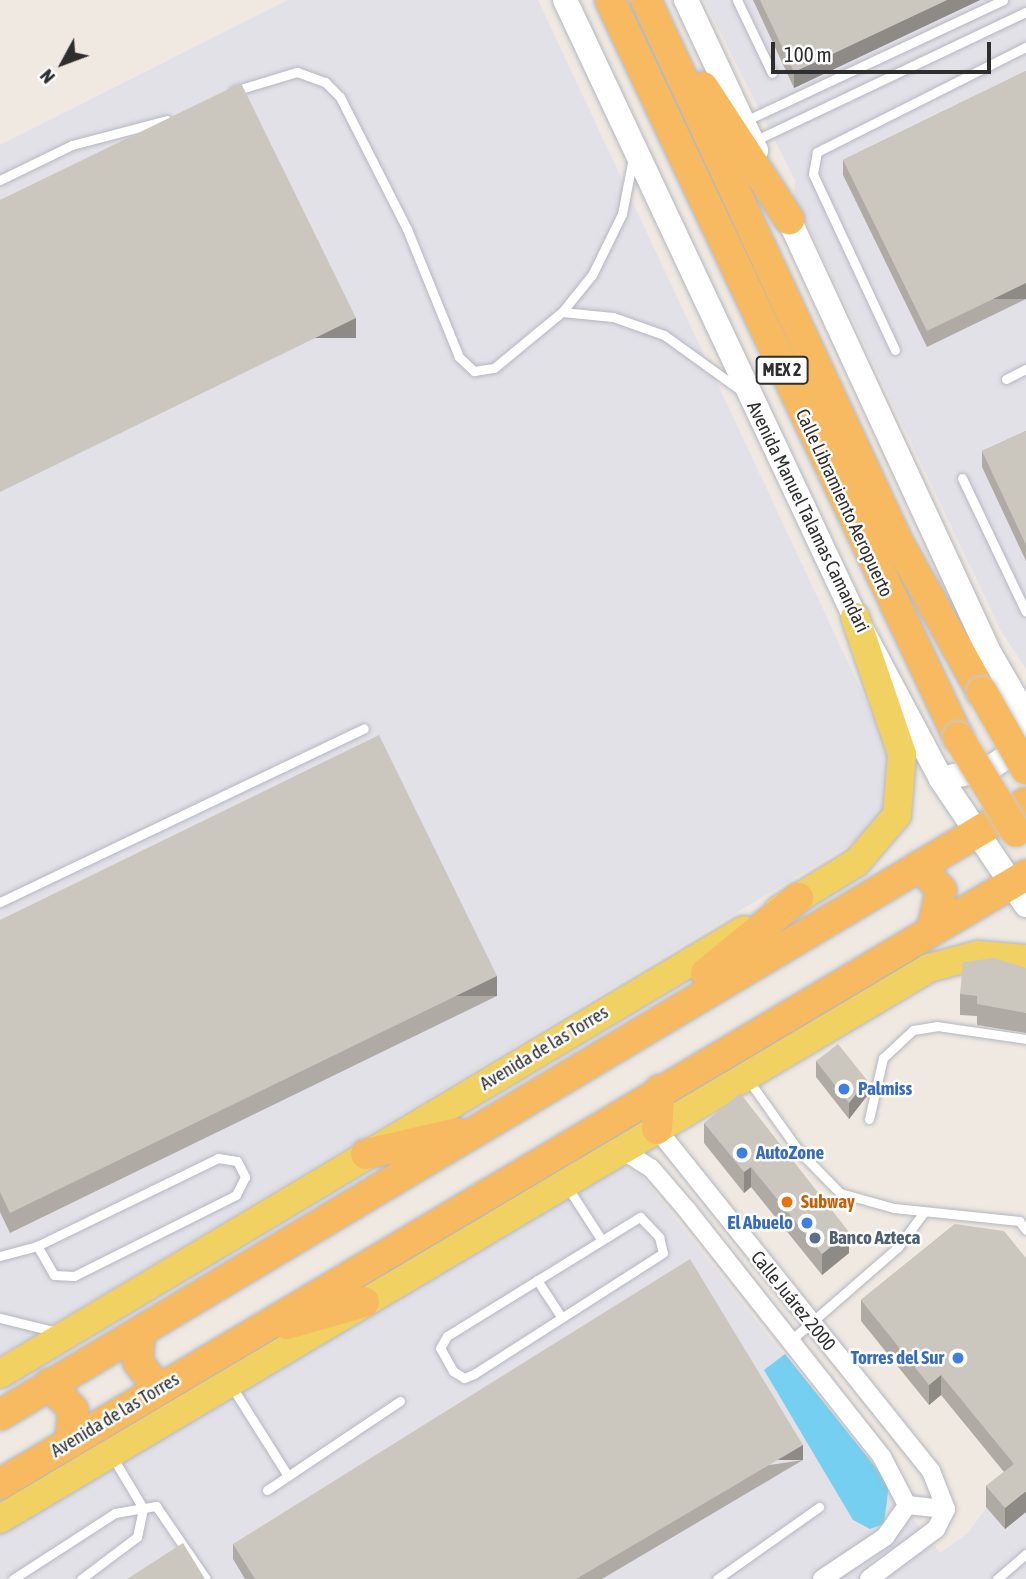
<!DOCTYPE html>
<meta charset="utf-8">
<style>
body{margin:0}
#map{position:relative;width:1026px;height:1579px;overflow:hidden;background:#efe9e1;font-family:"Asap Condensed",sans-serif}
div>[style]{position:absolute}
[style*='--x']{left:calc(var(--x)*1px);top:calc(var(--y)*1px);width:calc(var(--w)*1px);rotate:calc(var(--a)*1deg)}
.industrial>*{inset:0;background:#e3e1e8}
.water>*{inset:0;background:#75cff0}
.roads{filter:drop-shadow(0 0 2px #b4b7c1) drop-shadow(0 0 2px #b4b7c1)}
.service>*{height:9px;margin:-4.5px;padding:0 4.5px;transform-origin:4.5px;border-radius:4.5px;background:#fff}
.minor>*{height:18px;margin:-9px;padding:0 9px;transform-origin:9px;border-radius:9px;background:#fff}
.secondary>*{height:24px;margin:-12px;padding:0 12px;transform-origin:12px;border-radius:12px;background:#fff}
.primary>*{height:28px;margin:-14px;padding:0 14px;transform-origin:14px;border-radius:14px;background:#f2d163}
.trunk>*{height:30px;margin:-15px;padding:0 15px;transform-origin:15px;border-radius:15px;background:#f8ba60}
.bridges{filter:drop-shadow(0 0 2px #c9c9c9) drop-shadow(0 0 2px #c9c9c9)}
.trunk-bridge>*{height:30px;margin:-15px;padding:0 15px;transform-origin:15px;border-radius:15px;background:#f8ba60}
.wall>*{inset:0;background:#afaba4}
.shaded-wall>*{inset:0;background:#8e8b86;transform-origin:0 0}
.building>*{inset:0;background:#cbc7bf}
.dots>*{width:19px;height:19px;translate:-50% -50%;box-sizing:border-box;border:4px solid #fff;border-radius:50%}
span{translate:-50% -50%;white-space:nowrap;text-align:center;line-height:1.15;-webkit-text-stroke:5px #fff;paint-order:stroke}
.shield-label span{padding:2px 5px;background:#fff;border:2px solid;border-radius:5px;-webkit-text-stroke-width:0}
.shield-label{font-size:18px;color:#2e2e2e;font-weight:700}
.street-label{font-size:19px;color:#2e2e2e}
.shop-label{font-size:19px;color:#366cbe;font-weight:700}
.left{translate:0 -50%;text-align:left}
.right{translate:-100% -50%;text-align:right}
.food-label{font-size:19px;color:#c56008;font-weight:700}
.service-label{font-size:19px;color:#4e5e75;font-weight:700}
.north{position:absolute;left:28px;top:28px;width:70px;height:70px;-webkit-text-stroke:5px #fff;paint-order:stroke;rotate:229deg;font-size:19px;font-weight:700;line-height:28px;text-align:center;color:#2e2e2e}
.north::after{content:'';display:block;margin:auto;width:24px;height:32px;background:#2e2e2e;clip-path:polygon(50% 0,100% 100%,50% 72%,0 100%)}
.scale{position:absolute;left:771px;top:42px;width:220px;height:32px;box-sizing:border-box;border:4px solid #2e2e2e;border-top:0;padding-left:9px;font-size:21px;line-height:24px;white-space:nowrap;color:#2e2e2e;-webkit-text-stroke:5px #fff;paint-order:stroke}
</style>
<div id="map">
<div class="industrial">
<i style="clip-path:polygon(288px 0,538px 0,888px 748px,890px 799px,877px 828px,0 1356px,0 145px)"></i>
<i style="clip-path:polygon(704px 0,1026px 0,1026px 669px,1001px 631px,794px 196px,795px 180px)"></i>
<i style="clip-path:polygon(618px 1165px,640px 1174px,940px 1553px,968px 1533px,987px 1507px,1026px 1512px,1026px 1579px,0 1579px,0 1533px)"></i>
</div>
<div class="water">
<i style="clip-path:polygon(785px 1354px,889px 1484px,884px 1524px,870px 1529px,853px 1520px,764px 1370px)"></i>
</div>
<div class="roads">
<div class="service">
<i style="--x:737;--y:0;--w:81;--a:64.4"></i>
<i style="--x:234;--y:91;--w:66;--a:-16.8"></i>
<i style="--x:297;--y:72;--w:30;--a:20"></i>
<i style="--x:325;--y:82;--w:21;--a:45"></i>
<i style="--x:340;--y:97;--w:148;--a:63.1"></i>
<i style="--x:407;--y:229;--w:138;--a:67.9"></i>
<i style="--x:459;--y:357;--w:21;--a:43"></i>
<i style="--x:474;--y:371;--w:20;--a:-9"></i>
<i style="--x:494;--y:368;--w:88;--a:-39.5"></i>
<i style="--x:562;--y:312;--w:48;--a:-51"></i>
<i style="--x:592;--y:275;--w:68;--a:-63.8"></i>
<i style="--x:622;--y:214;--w:57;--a:-78.9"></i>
<i style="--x:745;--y:121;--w:285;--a:-25.1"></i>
<i style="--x:754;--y:141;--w:301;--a:-25.4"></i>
<i style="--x:0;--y:180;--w:80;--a:-25.9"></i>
<i style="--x:72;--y:145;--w:98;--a:-14.7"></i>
<i style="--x:562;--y:312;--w:51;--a:5.6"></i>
<i style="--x:613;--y:317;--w:54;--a:19.4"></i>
<i style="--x:664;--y:335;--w:92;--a:35.8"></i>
<i style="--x:895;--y:350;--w:194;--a:-115"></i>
<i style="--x:813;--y:174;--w:22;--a:-80"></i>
<i style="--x:817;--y:152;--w:234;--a:-26.7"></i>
<i style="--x:1006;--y:379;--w:22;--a:-27"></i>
<i style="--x:962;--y:478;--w:148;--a:64.5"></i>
<i style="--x:0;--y:902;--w:403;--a:-25.5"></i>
<i style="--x:749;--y:1081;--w:86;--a:54.5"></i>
<i style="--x:799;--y:1151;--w:59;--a:45.7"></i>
<i style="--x:840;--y:1193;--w:56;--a:15.5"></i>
<i style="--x:894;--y:1208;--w:126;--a:5.9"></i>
<i style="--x:1019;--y:1221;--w:11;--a:52"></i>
<i style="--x:869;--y:1119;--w:63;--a:-77.1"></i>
<i style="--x:883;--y:1058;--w:41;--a:-43"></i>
<i style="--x:913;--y:1030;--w:24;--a:-9"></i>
<i style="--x:937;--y:1026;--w:90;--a:8.3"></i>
<i style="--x:568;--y:1188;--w:61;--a:57.1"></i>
<i style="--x:640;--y:1217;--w:28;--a:46"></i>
<i style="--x:659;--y:1237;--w:16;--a:76"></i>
<i style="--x:663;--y:1253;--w:224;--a:147.4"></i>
<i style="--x:474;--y:1374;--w:11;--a:158"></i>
<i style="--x:464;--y:1378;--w:13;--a:-148"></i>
<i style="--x:453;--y:1371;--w:26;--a:-119"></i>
<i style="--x:440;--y:1348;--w:14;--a:-60"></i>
<i style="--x:447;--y:1336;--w:227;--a:-31.7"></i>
<i style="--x:0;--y:1256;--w:38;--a:-15"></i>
<i style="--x:37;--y:1246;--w:201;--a:-25.9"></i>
<i style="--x:218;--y:1158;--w:19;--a:9"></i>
<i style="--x:237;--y:1161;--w:18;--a:63"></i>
<i style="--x:245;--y:1177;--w:20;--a:117"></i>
<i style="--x:236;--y:1195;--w:181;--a:153.4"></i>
<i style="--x:74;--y:1276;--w:20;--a:-177"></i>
<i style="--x:54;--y:1275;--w:34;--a:-120"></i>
<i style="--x:537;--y:1280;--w:45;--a:56.7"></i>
<i style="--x:0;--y:1318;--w:59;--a:13.8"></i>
<i style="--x:790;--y:1341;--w:143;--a:-41"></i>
<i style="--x:898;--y:1247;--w:44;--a:-53.4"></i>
<i style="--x:232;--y:1387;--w:105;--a:57.8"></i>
<i style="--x:267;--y:1490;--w:160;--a:-33.8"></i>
<i style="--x:13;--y:1579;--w:121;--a:-32.9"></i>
<i style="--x:115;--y:1513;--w:42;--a:-9.7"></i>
<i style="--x:156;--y:1506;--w:88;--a:55.6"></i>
<i style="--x:81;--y:1579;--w:70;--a:-36.9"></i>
<i style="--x:137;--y:1537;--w:30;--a:-78"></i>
<i style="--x:143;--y:1508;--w:58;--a:-121"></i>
<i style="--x:717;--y:1579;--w:125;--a:-35.2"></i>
<i style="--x:997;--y:1579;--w:38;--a:-41"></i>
</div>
<div class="minor">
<i style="--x:657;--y:1129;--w:438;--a:51.3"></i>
<i style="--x:931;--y:1471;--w:41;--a:68.5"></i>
<i style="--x:622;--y:1150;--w:34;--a:32"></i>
<i style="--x:651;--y:1168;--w:55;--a:49.4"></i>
<i style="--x:687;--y:1210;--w:315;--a:51.7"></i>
<i style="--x:882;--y:1457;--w:54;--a:62.5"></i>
<i style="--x:907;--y:1505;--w:39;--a:6"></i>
<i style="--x:822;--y:1579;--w:76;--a:-33.7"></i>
<i style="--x:885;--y:1537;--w:39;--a:-55"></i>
<i style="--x:869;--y:1579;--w:84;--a:-36.7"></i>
<i style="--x:936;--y:1529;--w:22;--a:-63"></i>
</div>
<div class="secondary">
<i style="--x:565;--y:0;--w:682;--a:64.83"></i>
<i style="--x:855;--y:617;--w:183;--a:62"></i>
<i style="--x:941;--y:779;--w:152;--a:56"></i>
<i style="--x:686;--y:0;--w:166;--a:65"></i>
<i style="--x:781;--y:202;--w:498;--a:65.2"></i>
<i style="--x:990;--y:654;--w:72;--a:59.9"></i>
<i style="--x:941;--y:779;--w:50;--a:-12.7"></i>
<i style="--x:990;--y:768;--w:29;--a:-34"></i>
<i style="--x:1014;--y:752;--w:18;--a:-61"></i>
</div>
<div class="primary">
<i style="--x:779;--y:910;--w:92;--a:-31.6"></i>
<i style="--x:857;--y:862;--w:62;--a:-49.6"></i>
<i style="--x:897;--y:815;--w:61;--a:-85.3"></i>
<i style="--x:902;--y:754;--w:145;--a:-108.9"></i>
<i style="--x:0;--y:1374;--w:866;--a:-30.83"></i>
<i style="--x:0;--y:1519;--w:1080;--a:-30.67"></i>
<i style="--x:929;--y:968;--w:51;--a:-14.9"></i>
<i style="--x:978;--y:955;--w:48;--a:4.8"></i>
</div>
<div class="trunk">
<i style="--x:610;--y:0;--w:815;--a:64.72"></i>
<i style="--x:646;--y:0;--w:598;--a:65.06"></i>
<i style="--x:898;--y:542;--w:172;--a:60.8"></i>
<i style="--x:703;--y:87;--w:158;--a:56.9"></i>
<i style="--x:919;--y:866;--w:33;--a:47"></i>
<i style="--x:941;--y:890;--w:36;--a:103"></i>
<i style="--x:706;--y:973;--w:119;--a:-39.2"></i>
<i style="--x:657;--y:1129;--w:39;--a:-86"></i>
<i style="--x:366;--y:1154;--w:93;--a:-13"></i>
<i style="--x:287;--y:1324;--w:80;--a:-15.9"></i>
<i style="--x:140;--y:1333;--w:29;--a:94"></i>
<i style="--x:138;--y:1362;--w:34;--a:53"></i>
<i style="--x:49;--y:1384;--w:35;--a:47"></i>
<i style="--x:73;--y:1410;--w:33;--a:95"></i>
<i style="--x:0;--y:1415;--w:1195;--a:-30.82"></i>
<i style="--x:0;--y:1484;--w:1193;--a:-30.69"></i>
</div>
</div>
<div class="bridges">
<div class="trunk-bridge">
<i style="--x:982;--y:692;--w:89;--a:60.3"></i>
<i style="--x:958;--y:737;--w:111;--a:58.6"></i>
</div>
</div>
<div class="wall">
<i style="clip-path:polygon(753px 0,980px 0,794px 88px)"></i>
<i style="clip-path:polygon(1026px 71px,1026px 299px,927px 347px,843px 175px,843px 160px)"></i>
<i style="clip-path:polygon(1026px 431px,1026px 561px,982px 467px,982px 451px)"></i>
<i style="clip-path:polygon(0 920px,497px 996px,10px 1233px,0 1212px)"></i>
<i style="clip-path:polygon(1026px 968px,1026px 1033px,977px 1025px,977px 1016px,960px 1015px,960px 994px)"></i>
<i style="clip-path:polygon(816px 1061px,867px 1096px,849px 1119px,816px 1077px)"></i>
<i style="clip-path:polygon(704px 1123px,849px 1253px,822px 1275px,751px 1187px,744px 1193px,704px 1143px)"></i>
<i style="clip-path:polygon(955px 1224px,1026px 1512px,1005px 1529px,986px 1507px,986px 1486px,1004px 1472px,941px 1395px,929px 1405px,861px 1321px,861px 1300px)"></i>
<i style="clip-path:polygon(803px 1460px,602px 1579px,245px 1579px,233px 1559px,233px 1544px)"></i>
</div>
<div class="shaded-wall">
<i style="clip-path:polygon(947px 0,980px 0,794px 88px,794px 72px)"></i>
<i style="left:1026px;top:283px;width:16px;height:110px;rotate:90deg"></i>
<i style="left:356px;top:318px;width:20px;height:396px;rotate:90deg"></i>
<i style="left:497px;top:976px;width:20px;height:542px;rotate:90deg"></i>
<i style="clip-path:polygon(867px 1080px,867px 1096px,849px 1119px,849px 1103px)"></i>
<i style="clip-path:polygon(751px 1167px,751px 1187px,744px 1193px,744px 1172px)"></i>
<i style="clip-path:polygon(849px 1232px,849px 1253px,822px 1275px,822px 1254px)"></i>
<i style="clip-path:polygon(941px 1375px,941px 1395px,929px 1405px,929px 1385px)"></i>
<i style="left:803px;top:1445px;width:15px;height:264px;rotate:90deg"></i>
<i style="clip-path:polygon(1026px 1491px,1026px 1512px,1005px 1529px,1005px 1508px)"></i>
</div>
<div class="building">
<i style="clip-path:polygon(760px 0,947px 0,794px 72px)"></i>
<i style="clip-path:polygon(1026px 71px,1026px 283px,927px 331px,843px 160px)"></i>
<i style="clip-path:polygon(241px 83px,356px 318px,0 492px,0 200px)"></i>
<i style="clip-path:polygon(1026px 431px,1026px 545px,982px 451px)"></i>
<i style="clip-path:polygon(379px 735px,497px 976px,10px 1213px,0 1192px,0 920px)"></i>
<i style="clip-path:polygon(994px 958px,1026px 968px,1026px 1013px,977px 1004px,977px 996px,960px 994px,963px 962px)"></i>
<i style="clip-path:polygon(838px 1044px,867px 1080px,849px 1103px,816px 1061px)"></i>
<i style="clip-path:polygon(740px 1093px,849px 1232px,822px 1254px,751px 1167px,744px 1172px,704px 1123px)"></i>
<i style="clip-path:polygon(955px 1224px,1004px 1231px,1026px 1258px,1026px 1491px,1005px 1508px,986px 1486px,1014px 1464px,941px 1375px,929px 1385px,861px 1300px)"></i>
<i style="clip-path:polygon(690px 1259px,803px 1445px,576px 1579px,255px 1579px,233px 1544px)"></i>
<i style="clip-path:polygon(183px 1543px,205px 1579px,127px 1579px)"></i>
</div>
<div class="dots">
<i style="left:844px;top:1089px;background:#3f7fe0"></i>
<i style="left:742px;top:1153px;background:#3f7fe0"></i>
<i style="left:787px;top:1202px;background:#e8710a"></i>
<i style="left:807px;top:1223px;background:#3f7fe0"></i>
<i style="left:815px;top:1238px;background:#5c6f8a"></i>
<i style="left:958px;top:1358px;background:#3f7fe0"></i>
</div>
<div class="shield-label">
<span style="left:782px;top:370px">MEX 2</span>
</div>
<div class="street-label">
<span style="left:844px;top:503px;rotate:65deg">Calle Libramiento Aeropuerto</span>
<span style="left:808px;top:517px;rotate:64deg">Avenida Manuel Talamas Camandari</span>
<span style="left:544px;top:1048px;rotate:-31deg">Avenida de las Torres</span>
<span style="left:793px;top:1301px;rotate:51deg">Calle Juárez 2000</span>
<span style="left:115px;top:1415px;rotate:-31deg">Avenida de las Torres</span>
</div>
<div class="shop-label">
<span class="left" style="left:858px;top:1089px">Palmiss</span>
<span class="left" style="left:756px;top:1153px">AutoZone</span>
<span class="right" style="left:793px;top:1223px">El Abuelo</span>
<span class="right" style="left:944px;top:1358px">Torres del Sur</span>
</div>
<div class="food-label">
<span class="left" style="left:801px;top:1202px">Subway</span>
</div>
<div class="service-label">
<span class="left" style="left:829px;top:1238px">Banco Azteca</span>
</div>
<div class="north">N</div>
<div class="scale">100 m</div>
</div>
